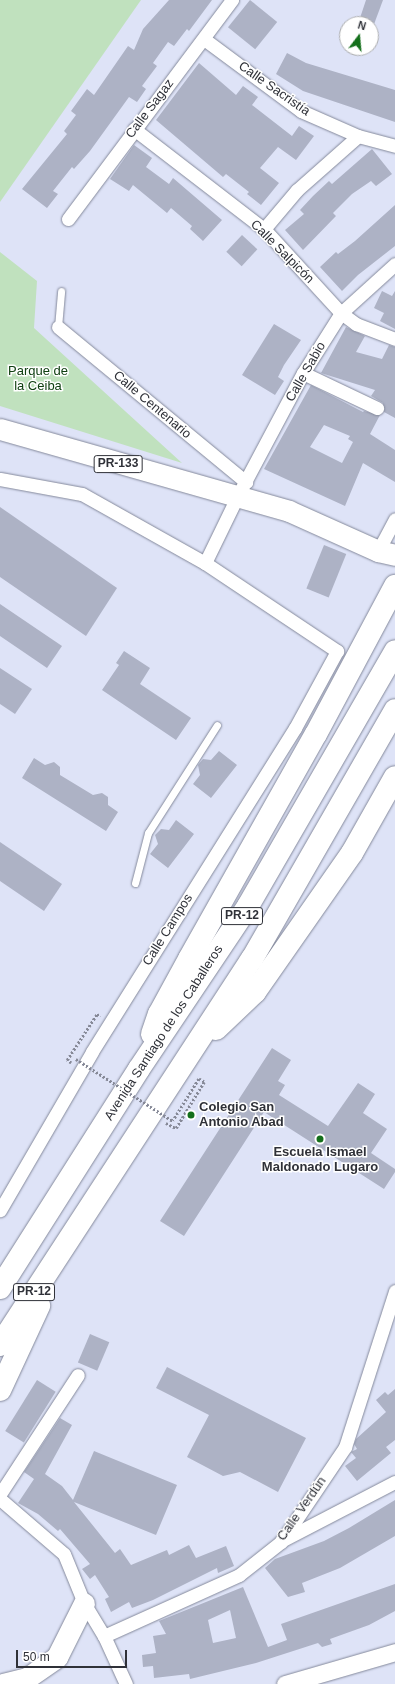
<!DOCTYPE html>
<meta charset="utf-8">
<style>
body{margin:0}
#map{position:relative;width:395px;height:1684px;overflow:hidden;background:#dee3f7;font-family:Arial,sans-serif}
div>[style]{position:absolute}
[style*='--x']{left:calc(var(--x)*1px);top:calc(var(--y)*1px);width:calc(var(--w)*1px);rotate:calc(var(--a)*1deg)}
.green>*{inset:0;background:#c0e1be}
.building>*{inset:0;background:#adb2c5;transform-origin:0 0}
.path>*{height:2.5px;margin-top:-1.25px;transform-origin:0;background:repeating-linear-gradient(90deg,#868997 0 2px,transparent 0 4px)}
.roads{filter:drop-shadow(0 0 1px #84899b) drop-shadow(0 0 1px #84899b)}
.service>*{height:7px;margin:-3.5px;padding:0 3.5px;transform-origin:3.5px;border-radius:3.5px;background:#fff}
.minor>*{height:13px;margin:-6.5px;padding:0 6.5px;transform-origin:6.5px;border-radius:6.5px;background:#fff}
.tertiary>*{height:17px;margin:-8.5px;padding:0 8.5px;transform-origin:8.5px;border-radius:8.5px;background:#fff}
.primary>*{height:21px;margin:-10.5px;padding:0 10.5px;transform-origin:10.5px;border-radius:10.5px;background:#fff}
.motorway>*{height:22px;margin:-11px;padding:0 11px;transform-origin:11px;border-radius:11px;background:#fff}
.path-bridge>*{height:2.5px;margin-top:-1.25px;transform-origin:0;background:repeating-linear-gradient(90deg,#868997 0 2px,transparent 0 4px)}
.dots>*{width:11px;height:11px;translate:-50% -50%;box-sizing:border-box;border:2px solid #fff;border-radius:50%}
span{translate:-50% -50%;white-space:nowrap;text-align:center;line-height:1.15;-webkit-text-stroke:3px #fff;paint-order:stroke}
.shield-label span{padding:1px 3px;background:#fff;border:1px solid;border-radius:3px;-webkit-text-stroke-width:0}
.shield-label{font-size:12px;color:#2f3138;font-weight:700}
.street-label{font-size:13px;color:#2f3138}
.park-label{font-size:13px;color:#104012}
.poi-label{font-size:13px;color:#2f3138;font-weight:700}
.left{translate:0 -50%;text-align:left}
.north{position:absolute;left:339px;top:16px;width:40px;height:40px;box-sizing:border-box;background:#fff;border:1px solid #acadaf;border-radius:50%;rotate:16deg;font-size:11px;font-weight:700;line-height:16px;text-align:center;color:#2f3138}
.north::after{content:'';display:block;margin:auto;width:14px;height:18px;background:#146f1b;clip-path:polygon(50% 0,100% 100%,50% 72%,0 100%)}
.scale{position:absolute;left:16px;top:1650px;width:111px;height:18px;box-sizing:border-box;border:2px solid #2f3138;border-top:0;padding-left:5px;font-size:12px;line-height:14px;white-space:nowrap;color:#2f3138;-webkit-text-stroke:3px #fff;paint-order:stroke}
</style>
<div id="map">
<div class="green">
<i style="clip-path:polygon(0 0,141px 0,0 202px)"></i>
<i style="clip-path:polygon(0 252px,37px 281px,34px 328px,182px 463px,0 406px)"></i>
</div>
<div class="building">
<i style="clip-path:polygon(169px 0,212px 0,189px 31px,187px 29px,174px 46px,168px 42px,153px 63px,157px 66px,142px 86px,146px 89px,137px 102px,129px 97px,90px 151px,74px 169px,72px 167px,53px 191px,58px 194px,47px 208px,22px 189px,67px 134px,64px 131px,76px 115px,71px 111px,87px 89px,94px 95px,128px 46px,134px 50px,143px 29px)"></i>
<i style="left:250px;top:0;width:35px;height:35px;rotate:39deg"></i>
<i style="clip-path:polygon(366px 0,383px 0,373px 27px,359px 21px)"></i>
<i style="clip-path:polygon(287px 53px,306px 63px,395px 90px,395px 122px,303px 91px,276px 74px)"></i>
<i style="clip-path:polygon(199px 63px,236px 95px,243px 86px,258px 97px,252px 105px,292px 136px,299px 126px,314px 136px,296px 160px,278px 147px,260px 168px,279px 183px,261px 205px,247px 194px,249px 192px,226px 174px,223px 177px,156px 120px)"></i>
<i style="clip-path:polygon(134px 145px,152px 158px,146px 167px,169px 184px,173px 178px,222px 220px,203px 241px,190px 229px,192px 226px,171px 208px,167px 213px,133px 185px,129px 191px,110px 179px)"></i>
<i style="clip-path:polygon(372px 149px,392px 174px,376px 186px,371px 181px,352px 194px,333px 213px,336px 216px,303px 250px,285px 230px,304px 214px,300px 210px,313px 196px,329px 181px,332px 184px)"></i>
<i style="clip-path:polygon(395px 205px,395px 246px,358px 275px,342px 291px,320px 267px,336px 252px,338px 254px,355px 241px)"></i>
<i style="left:242px;top:235px;width:21px;height:23px;rotate:43deg"></i>
<i style="clip-path:polygon(382px 291px,392px 296px,395px 291px,395px 329px,380px 321px,384px 313px,374px 308px)"></i>
<i style="clip-path:polygon(274px 324px,301px 340px,284px 365px,278px 377px,284px 381px,275px 395px,242px 375px)"></i>
<i style="clip-path:polygon(346px 327px,365px 336px,356px 352px,382px 359px,389px 345px,395px 347px,395px 418px,384px 412px,383px 403px,371px 396px,375px 390px,321px 373px)"></i>
<i style="clip-path:polygon(evenodd,311px 385px,363px 412px,364px 411px,380px 415px,370px 434px,395px 450px,395px 482px,363px 463px,345px 506px,264px 469px,311px 385px,324px 425px,350px 436px,348px 439px,353px 442px,342px 463px,310px 447px,324px 425px)"></i>
<i style="clip-path:polygon(0 507px,117px 588px,86px 636px,0 577px)"></i>
<i style="left:324px;top:545px;width:24px;height:47px;rotate:22deg"></i>
<i style="clip-path:polygon(0 604px,62px 646px,47px 668px,0 636px)"></i>
<i style="clip-path:polygon(124px 651px,150px 668px,140px 684px,191px 718px,176px 740px,102px 690px,119px 665px,116px 663px)"></i>
<i style="clip-path:polygon(0 668px,32px 689px,15px 714px,0 704px)"></i>
<i style="clip-path:polygon(219px 751px,237px 765px,211px 798px,193px 784px,200px 775px,198px 765px,203px 759px,211px 760px)"></i>
<i style="clip-path:polygon(34px 758px,45px 765px,54px 762px,60px 767px,60px 775px,93px 795px,102px 793px,108px 797px,108px 805px,118px 812px,106px 831px,22px 778px)"></i>
<i style="clip-path:polygon(176px 820px,194px 834px,168px 868px,150px 854px,158px 844px,155px 835px,161px 829px,169px 830px)"></i>
<i style="clip-path:polygon(0 842px,62px 884px,44px 911px,0 881px)"></i>
<i style="clip-path:polygon(272px 1048px,291px 1060px,278px 1081px,285px 1085px,279px 1095px,328px 1126px,358px 1083px,375px 1094px,363px 1113px,387px 1129px,371px 1153px,395px 1169px,395px 1172px,384px 1189px,264px 1112px,184px 1236px,160px 1221px)"></i>
<i style="left:90px;top:1334px;width:21px;height:31px;rotate:23deg"></i>
<i style="clip-path:polygon(167px 1367px,306px 1438px,278px 1492px,240px 1472px,223px 1476px,187px 1457px,209px 1415px,156px 1388px)"></i>
<i style="left:37px;top:1380px;width:22px;height:60px;rotate:32deg"></i>
<i style="clip-path:polygon(395px 1389px,395px 1440px,386px 1447px,391px 1453px,357px 1481px,345px 1466px,356px 1458px,351px 1452px,357px 1449px,354px 1444px,356px 1439px,386px 1412px,376px 1400px,385px 1392px,388px 1395px)"></i>
<i style="clip-path:polygon(60px 1418px,72px 1425px,45px 1474px,62px 1486px,73px 1500px,94px 1451px,177px 1485px,156px 1535px,74px 1502px,115px 1553px,120px 1549px,131px 1565px,167px 1550px,169px 1555px,189px 1545px,196px 1558px,226px 1546px,234px 1566px,218px 1573px,217px 1568px,153px 1600px,132px 1608px,129px 1602px,111px 1612px,105px 1599px,109px 1597px,95px 1575px,90px 1579px,82px 1569px,90px 1564px,60px 1529px,58px 1531px,38px 1514px,18px 1503px,34px 1479px,24px 1472px)"></i>
<i style="clip-path:polygon(395px 1500px,395px 1536px,340px 1568px,302px 1583px,305px 1592px,288px 1597px,265px 1568px,275px 1559px,324px 1541px,349px 1528px)"></i>
<i style="clip-path:polygon(evenodd,395px 1584px,395px 1611px,369px 1625px,330px 1639px,332px 1644px,322px 1647px,318px 1643px,256px 1663px,190px 1679px,189px 1674px,154px 1678px,153px 1666px,143px 1667px,142px 1655px,156px 1653px,153px 1636px,166px 1634px,159px 1621px,243px 1587px,268px 1647px,287px 1640px,281px 1624px,395px 1584px,230px 1610px,236px 1638px,213px 1643px,208px 1620px,230px 1610px)"></i>
</div>
<div class="path">
<i style="--x:71;--y:1063;--w:5;--a:-143"></i>
<i style="--x:67;--y:1060;--w:55;--a:-56.9"></i>
<i style="--x:97;--y:1014;--w:4;--a:34"></i>
<i style="--x:166;--y:1123;--w:11;--a:27"></i>
<i style="--x:176;--y:1128;--w:54;--a:-58.7"></i>
<i style="--x:204;--y:1082;--w:6;--a:-149"></i>
<i style="--x:199;--y:1079;--w:49;--a:121.8"></i>
</div>
<div class="roads">
<div class="service">
<i style="--x:58;--y:327;--w:36;--a:-85"></i>
<i style="--x:135;--y:883;--w:52;--a:-75.4"></i>
<i style="--x:148;--y:833;--w:128;--a:-57.4"></i>
</div>
<div class="minor">
<i style="--x:204;--y:39;--w:121;--a:36.6"></i>
<i style="--x:301;--y:111;--w:62;--a:23.7"></i>
<i style="--x:358;--y:136;--w:38;--a:15"></i>
<i style="--x:134;--y:129;--w:164;--a:37.6"></i>
<i style="--x:264;--y:229;--w:114;--a:47.5"></i>
<i style="--x:341;--y:313;--w:19;--a:36"></i>
<i style="--x:356;--y:324;--w:42;--a:21"></i>
<i style="--x:68;--y:219;--w:274;--a:-53.2"></i>
<i style="--x:264;--y:229;--w:51;--a:-49.8"></i>
<i style="--x:297;--y:190;--w:81;--a:-41.5"></i>
<i style="--x:58;--y:327;--w:244;--a:39.5"></i>
<i style="--x:303;--y:373;--w:82;--a:25.3"></i>
<i style="--x:0;--y:479;--w:83;--a:10.4"></i>
<i style="--x:82;--y:494;--w:141;--a:29.3"></i>
<i style="--x:205;--y:563;--w:159;--a:33.7"></i>
<i style="--x:337;--y:651;--w:88;--a:118.6"></i>
<i style="--x:295;--y:728;--w:382;--a:122.1"></i>
<i style="--x:92;--y:1052;--w:183;--a:120.2"></i>
<i style="--x:378;--y:551;--w:36;--a:-62"></i>
<i style="--x:205;--y:563;--w:73;--a:-64.1"></i>
<i style="--x:237;--y:497;--w:140;--a:-62"></i>
<i style="--x:303;--y:373;--w:71;--a:-57.7"></i>
<i style="--x:341;--y:313;--w:73;--a:-42.2"></i>
<i style="--x:0;--y:1494;--w:142;--a:-56.8"></i>
<i style="--x:0;--y:1499;--w:84;--a:40.7"></i>
<i style="--x:64;--y:1554;--w:53;--a:67.8"></i>
<i style="--x:84;--y:1603;--w:39;--a:59"></i>
<i style="--x:104;--y:1636;--w:53;--a:65.4"></i>
<i style="--x:281;--y:1541;--w:128;--a:-27.4"></i>
<i style="--x:104;--y:1636;--w:148;--a:-24.3"></i>
<i style="--x:239;--y:1575;--w:53;--a:-38.2"></i>
<i style="--x:281;--y:1542;--w:115;--a:-56"></i>
<i style="--x:345;--y:1447;--w:164;--a:-72.2"></i>
</div>
<div class="tertiary">
<i style="--x:285;--y:1684;--w:115;--a:-16.2"></i>
</div>
<div class="primary">
<i style="--x:0;--y:429;--w:300;--a:15.8"></i>
<i style="--x:289;--y:511;--w:98;--a:24.2"></i>
<i style="--x:378;--y:551;--w:17;--a:13"></i>
<i style="--x:3;--y:1684;--w:25;--a:-14"></i>
<i style="--x:27;--y:1678;--w:37;--a:-35"></i>
<i style="--x:57;--y:1657;--w:60;--a:-63.4"></i>
</div>
<div class="motorway">
<i style="--x:216;--y:1029;--w:54;--a:-43.5"></i>
<i style="--x:255;--y:992;--w:169;--a:-55.1"></i>
<i style="--x:352;--y:853;--w:87;--a:-60.5"></i>
<i style="--x:152;--y:1034;--w:21;--a:-71"></i>
<i style="--x:159;--y:1014;--w:63;--a:-61.4"></i>
<i style="--x:189;--y:959;--w:258;--a:-60.6"></i>
<i style="--x:316;--y:734;--w:168;--a:-61.9"></i>
<i style="--x:0;--y:1288;--w:259;--a:-57.6"></i>
<i style="--x:139;--y:1069;--w:196;--a:-56.2"></i>
<i style="--x:248;--y:906;--w:294;--a:-60"></i>
<i style="--x:0;--y:1345;--w:461;--a:-56.9"></i>
<i style="--x:252;--y:959;--w:287;--a:-60.1"></i>
<i style="--x:0;--y:1390;--w:93;--a:-65.1"></i>
</div>
</div>
<div class="path-bridge">
<i style="--x:76;--y:1059;--w:115;--a:32.6"></i>
</div>
<div class="dots">
<i style="left:191px;top:1115px;background:#146f1b"></i>
<i style="left:320px;top:1139px;background:#146f1b"></i>
</div>
<div class="shield-label">
<span style="left:118px;top:464px">PR-133</span>
<span style="left:242px;top:916px">PR-12</span>
<span style="left:34px;top:1292px">PR-12</span>
</div>
<div class="street-label">
<span style="left:274px;top:89px;rotate:35deg">Calle Sacristía</span>
<span style="left:150px;top:109px;rotate:-53deg">Calle Sagaz</span>
<span style="left:282px;top:252px;rotate:45deg">Calle Salpicón</span>
<span style="left:306px;top:372px;rotate:-60deg">Calle Sabio</span>
<span style="left:152px;top:405px;rotate:40deg">Calle Centenario</span>
<span style="left:168px;top:930px;rotate:-58deg">Calle Campos</span>
<span style="left:164px;top:1033px;rotate:-57deg">Avenida Santiago de los Caballeros</span>
<span style="left:302px;top:1509px;rotate:-55deg">Calle Verdún</span>
</div>
<div class="park-label">
<span style="left:38px;top:379px">Parque de<br>la Ceiba</span>
</div>
<div class="poi-label">
<span class="left" style="left:199px;top:1115px">Colegio San<br>Antonio Abad</span>
<span style="left:320px;top:1160px">Escuela Ismael<br>Maldonado Lugaro</span>
</div>
<div class="north">N</div>
<div class="scale">50 m</div>
</div>
